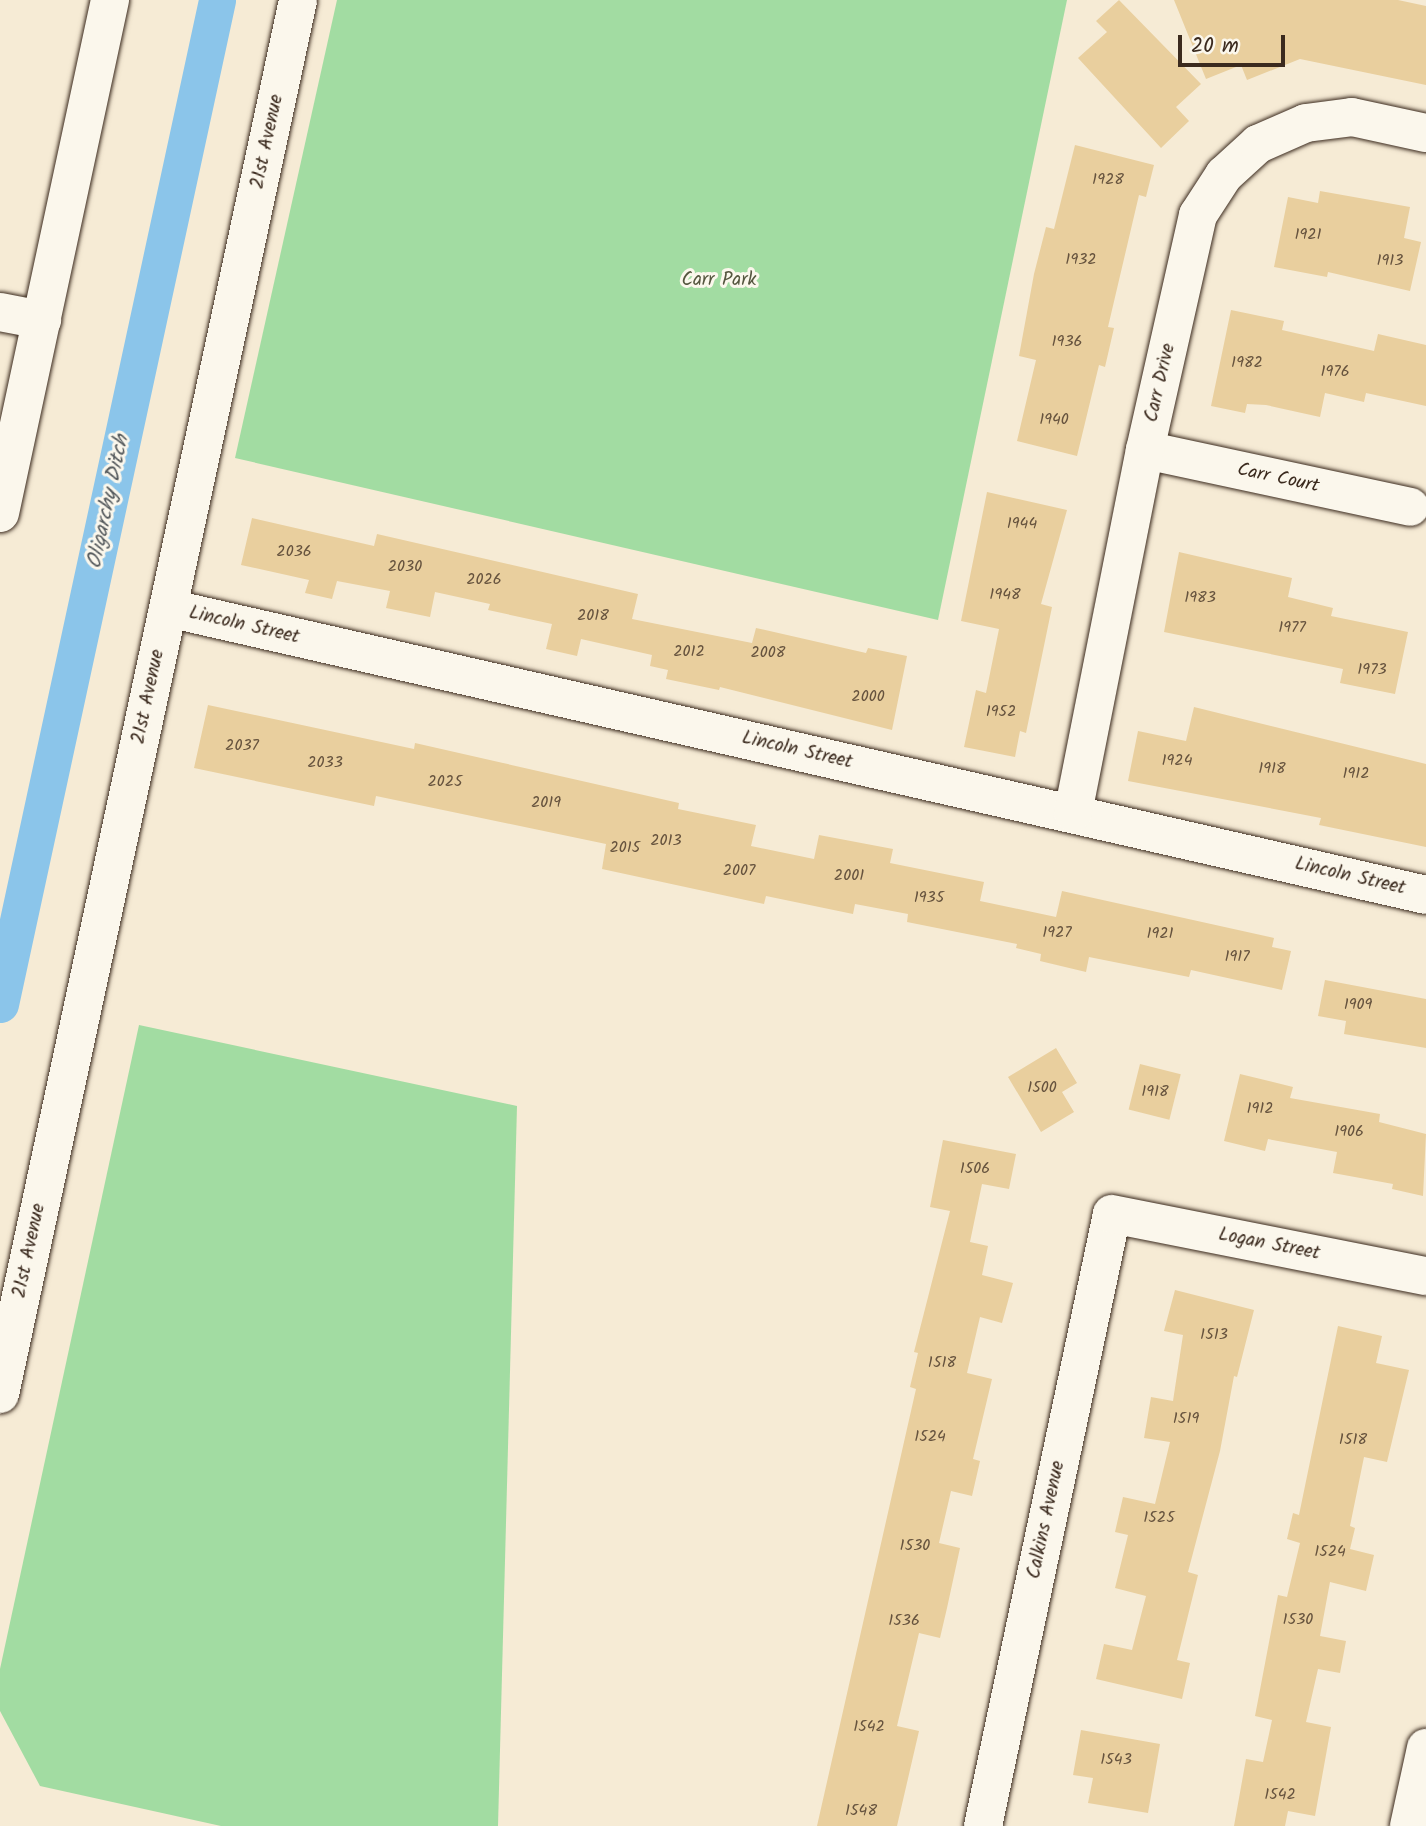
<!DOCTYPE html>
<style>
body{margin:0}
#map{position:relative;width:1426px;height:1826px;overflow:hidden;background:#f6ebd5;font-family:Kalam,sans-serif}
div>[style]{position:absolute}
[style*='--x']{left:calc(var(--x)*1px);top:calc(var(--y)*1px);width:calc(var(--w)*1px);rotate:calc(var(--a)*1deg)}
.green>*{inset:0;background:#a2dca2}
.canal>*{height:37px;margin:-18.5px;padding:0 18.5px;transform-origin:18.5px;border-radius:18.5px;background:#8bc5ea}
.building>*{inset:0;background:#e9cf9e;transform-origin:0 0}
.roads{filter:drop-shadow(0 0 2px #3b2a1e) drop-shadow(0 0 2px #3b2a1e)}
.minor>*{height:38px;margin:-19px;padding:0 19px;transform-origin:19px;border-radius:19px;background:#fbf7ec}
span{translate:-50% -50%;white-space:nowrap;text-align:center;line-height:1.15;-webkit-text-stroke:6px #fbf7ec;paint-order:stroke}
.number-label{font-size:16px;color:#66533e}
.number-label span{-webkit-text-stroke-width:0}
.street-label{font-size:19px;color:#3b2a1e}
.park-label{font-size:19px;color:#55563f}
.water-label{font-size:21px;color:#53585b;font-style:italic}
.scale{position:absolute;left:1178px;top:35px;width:107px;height:32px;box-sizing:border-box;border:4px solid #3b2a1e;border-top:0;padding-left:9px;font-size:21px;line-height:24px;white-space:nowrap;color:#3b2a1e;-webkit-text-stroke:5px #fbf7ec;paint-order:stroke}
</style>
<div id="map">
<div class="green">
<i style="clip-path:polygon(337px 0,1067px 0,938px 620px,235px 458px)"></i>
<i style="clip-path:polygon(139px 1025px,517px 1106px,498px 1826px,221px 1826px,40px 1786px,0 1711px,0 1669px)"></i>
</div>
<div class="canal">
<i style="--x:0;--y:1004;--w:1027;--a:-77.8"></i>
</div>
<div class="building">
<i style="clip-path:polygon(1119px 0,1201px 84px,1176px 107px,1189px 121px,1161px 148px,1078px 58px,1107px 32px,1096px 21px)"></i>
<i style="clip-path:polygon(1174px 0,1398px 0,1426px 6px,1426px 85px,1300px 59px,1247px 80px,1241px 65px,1206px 79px)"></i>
<i style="clip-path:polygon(1075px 145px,1154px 165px,1146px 197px,1139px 195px,1108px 327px,1114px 328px,1105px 367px,1099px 365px,1077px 456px,1017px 441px,1036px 360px,1019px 356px,1034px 274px,1046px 227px,1054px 229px)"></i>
<i style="clip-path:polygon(1320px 191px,1410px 207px,1404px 238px,1421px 242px,1410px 291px,1328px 272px,1327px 277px,1274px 267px,1288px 197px,1318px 203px)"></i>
<i style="clip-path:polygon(1231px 310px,1284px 321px,1282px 330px,1374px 351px,1378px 334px,1426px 345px,1426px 406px,1366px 393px,1364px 402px,1325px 393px,1320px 417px,1266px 405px,1247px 404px,1245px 413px,1211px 406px)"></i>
<i style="clip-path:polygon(987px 492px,1067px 510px,1041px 604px,1052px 607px,1026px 733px,1020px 731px,1015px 757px,964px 747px,976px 690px,986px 693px,999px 629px,961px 621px)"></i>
<i style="clip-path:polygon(252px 518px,374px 546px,377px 534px,638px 594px,632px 619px,752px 643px,756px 628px,866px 653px,868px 648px,907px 656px,892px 730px,720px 687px,719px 690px,666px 679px,668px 670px,650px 666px,652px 655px,581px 639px,577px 656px,546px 649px,552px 624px,488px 610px,490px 604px,435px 592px,430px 617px,386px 608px,390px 591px,337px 581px,332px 599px,305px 593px,309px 580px,241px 565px)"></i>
<i style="clip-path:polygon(1179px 552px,1292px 578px,1288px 597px,1333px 608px,1331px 616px,1408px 632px,1395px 694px,1340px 683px,1343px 669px,1164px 632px)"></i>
<i style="clip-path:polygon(208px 705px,414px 749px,415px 743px,679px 803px,678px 809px,756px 825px,751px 846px,814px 859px,819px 835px,893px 849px,890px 863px,984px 882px,980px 901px,1056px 917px,1062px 891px,1274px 938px,1272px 947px,1291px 951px,1282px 990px,1191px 970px,1189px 977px,1089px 957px,1086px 972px,1040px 961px,1041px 954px,1016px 948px,1017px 944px,907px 922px,908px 914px,855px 904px,853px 914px,766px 896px,764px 904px,602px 869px,606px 844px,376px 796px,374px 806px,194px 768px)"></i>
<i style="clip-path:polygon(1194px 707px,1426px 764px,1426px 847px,1319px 825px,1321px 818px,1128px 781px,1138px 731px,1186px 741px)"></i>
<i style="clip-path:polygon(1325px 980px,1426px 999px,1426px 1048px,1344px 1034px,1346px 1021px,1318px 1016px)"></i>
<i style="clip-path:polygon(1056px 1048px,1077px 1083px,1062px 1092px,1074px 1112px,1041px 1132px,1008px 1077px)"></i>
<i style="left:1140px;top:1064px;width:42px;height:47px;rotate:14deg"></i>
<i style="clip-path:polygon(1240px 1074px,1293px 1087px,1290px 1098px,1380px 1114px,1379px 1122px,1426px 1134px,1423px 1196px,1392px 1189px,1393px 1184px,1333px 1173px,1337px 1152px,1268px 1139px,1265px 1151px,1224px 1141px)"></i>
<i style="clip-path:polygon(943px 1140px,1016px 1154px,1009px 1189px,982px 1184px,970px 1242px,988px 1246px,982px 1275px,1013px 1283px,1002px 1323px,980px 1317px,967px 1373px,992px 1379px,973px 1459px,980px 1461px,972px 1496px,951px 1491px,939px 1543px,960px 1548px,947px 1608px,940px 1638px,919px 1633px,897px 1726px,919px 1731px,897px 1826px,817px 1826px,916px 1389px,910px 1387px,918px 1353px,914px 1352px,950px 1211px,930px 1207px)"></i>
<i style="clip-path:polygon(1175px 1290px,1254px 1310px,1237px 1377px,1234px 1376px,1220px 1451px,1188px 1572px,1198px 1575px,1177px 1660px,1190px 1663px,1182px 1699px,1096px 1679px,1104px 1644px,1132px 1650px,1146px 1596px,1115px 1588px,1128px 1535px,1115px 1532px,1123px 1497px,1155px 1504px,1170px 1442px,1144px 1438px,1151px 1397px,1173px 1401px,1183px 1335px,1164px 1331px)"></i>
<i style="clip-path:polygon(1338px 1326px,1382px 1336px,1376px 1363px,1409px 1370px,1387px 1462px,1364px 1457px,1350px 1526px,1355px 1528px,1350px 1549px,1374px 1555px,1366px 1591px,1330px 1582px,1320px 1636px,1346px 1641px,1340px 1673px,1318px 1669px,1306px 1722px,1331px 1727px,1315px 1816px,1288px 1811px,1285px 1826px,1234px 1826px,1246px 1759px,1263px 1762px,1272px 1720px,1255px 1716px,1278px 1595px,1287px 1597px,1300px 1543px,1287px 1539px,1293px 1513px,1299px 1515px)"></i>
<i style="clip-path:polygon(1081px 1730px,1160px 1744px,1148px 1813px,1088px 1803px,1093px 1778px,1073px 1775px)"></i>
</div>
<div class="roads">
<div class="minor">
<i style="--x:0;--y:312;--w:43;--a:10.8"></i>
<i style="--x:1145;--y:450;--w:271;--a:12.1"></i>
<i style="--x:0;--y:513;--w:525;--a:-77.9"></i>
<i style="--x:168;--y:608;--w:1290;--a:12.85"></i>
<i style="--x:1073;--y:813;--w:370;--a:-78.8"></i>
<i style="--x:1145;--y:450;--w:241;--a:-77.3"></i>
<i style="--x:1198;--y:215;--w:48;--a:-57"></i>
<i style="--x:1224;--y:175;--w:46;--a:-42.4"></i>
<i style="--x:1258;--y:144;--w:52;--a:-23.6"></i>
<i style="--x:1306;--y:123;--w:46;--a:-7.4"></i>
<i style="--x:1352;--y:117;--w:76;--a:12.2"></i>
<i style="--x:0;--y:1394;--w:1425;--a:-77.93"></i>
<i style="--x:983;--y:1826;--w:625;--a:-78.1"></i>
<i style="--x:1112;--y:1214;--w:320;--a:11.2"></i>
<i style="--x:1409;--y:1826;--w:80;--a:-77.7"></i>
</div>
</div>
<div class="number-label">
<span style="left:1108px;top:180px">1928</span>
<span style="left:1308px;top:235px">1921</span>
<span style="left:1081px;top:260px">1932</span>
<span style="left:1390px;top:261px">1913</span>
<span style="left:1067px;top:342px">1936</span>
<span style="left:1247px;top:363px">1982</span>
<span style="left:1335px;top:372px">1976</span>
<span style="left:1054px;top:420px">1940</span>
<span style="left:1022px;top:524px">1944</span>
<span style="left:294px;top:552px">2036</span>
<span style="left:405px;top:567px">2030</span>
<span style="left:484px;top:580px">2026</span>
<span style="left:1005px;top:595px">1948</span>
<span style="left:1200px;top:598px">1983</span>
<span style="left:593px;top:616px">2018</span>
<span style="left:1292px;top:628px">1977</span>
<span style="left:689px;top:652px">2012</span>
<span style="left:768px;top:653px">2008</span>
<span style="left:1372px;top:670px">1973</span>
<span style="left:868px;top:697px">2000</span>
<span style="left:1001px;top:712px">1952</span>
<span style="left:242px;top:746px">2037</span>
<span style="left:1177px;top:761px">1924</span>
<span style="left:325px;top:763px">2033</span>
<span style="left:1272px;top:769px">1918</span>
<span style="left:1356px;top:774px">1912</span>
<span style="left:445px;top:782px">2025</span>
<span style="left:546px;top:803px">2019</span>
<span style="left:666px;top:841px">2013</span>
<span style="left:625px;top:848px">2015</span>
<span style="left:739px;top:871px">2007</span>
<span style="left:849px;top:876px">2001</span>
<span style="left:929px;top:898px">1935</span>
<span style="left:1057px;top:933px">1927</span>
<span style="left:1160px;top:934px">1921</span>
<span style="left:1237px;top:957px">1917</span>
<span style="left:1358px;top:1005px">1909</span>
<span style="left:1042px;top:1088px">1500</span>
<span style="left:1155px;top:1092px">1918</span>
<span style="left:1260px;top:1109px">1912</span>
<span style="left:1349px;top:1132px">1906</span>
<span style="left:975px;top:1169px">1506</span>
<span style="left:1214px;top:1335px">1513</span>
<span style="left:942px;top:1363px">1518</span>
<span style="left:1186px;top:1419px">1519</span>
<span style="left:930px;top:1437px">1524</span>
<span style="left:1353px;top:1440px">1518</span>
<span style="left:1159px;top:1518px">1525</span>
<span style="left:915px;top:1546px">1530</span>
<span style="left:1330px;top:1552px">1524</span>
<span style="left:1298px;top:1620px">1530</span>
<span style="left:904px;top:1621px">1536</span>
<span style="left:869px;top:1727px">1542</span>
<span style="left:1116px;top:1760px">1543</span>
<span style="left:1280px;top:1795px">1542</span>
<span style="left:861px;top:1811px">1548</span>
</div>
<div class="street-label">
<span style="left:268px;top:142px;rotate:-78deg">21st Avenue</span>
<span style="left:1161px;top:383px;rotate:-77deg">Carr Drive</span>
<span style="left:1278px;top:479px;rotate:12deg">Carr Court</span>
<span style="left:244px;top:626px;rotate:13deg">Lincoln Street</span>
<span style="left:149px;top:697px;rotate:-78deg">21st Avenue</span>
<span style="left:797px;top:751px;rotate:13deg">Lincoln Street</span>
<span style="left:1350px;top:877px;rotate:13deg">Lincoln Street</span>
<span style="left:1269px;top:1245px;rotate:11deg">Logan Street</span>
<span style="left:30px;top:1251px;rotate:-78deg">21st Avenue</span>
<span style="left:1047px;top:1520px;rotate:-78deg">Calkins Avenue</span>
</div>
<div class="park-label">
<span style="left:719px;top:281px">Carr Park</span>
</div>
<div class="water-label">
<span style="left:109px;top:502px;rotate:-78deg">Oligarchy Ditch</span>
</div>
<div class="scale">20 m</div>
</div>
